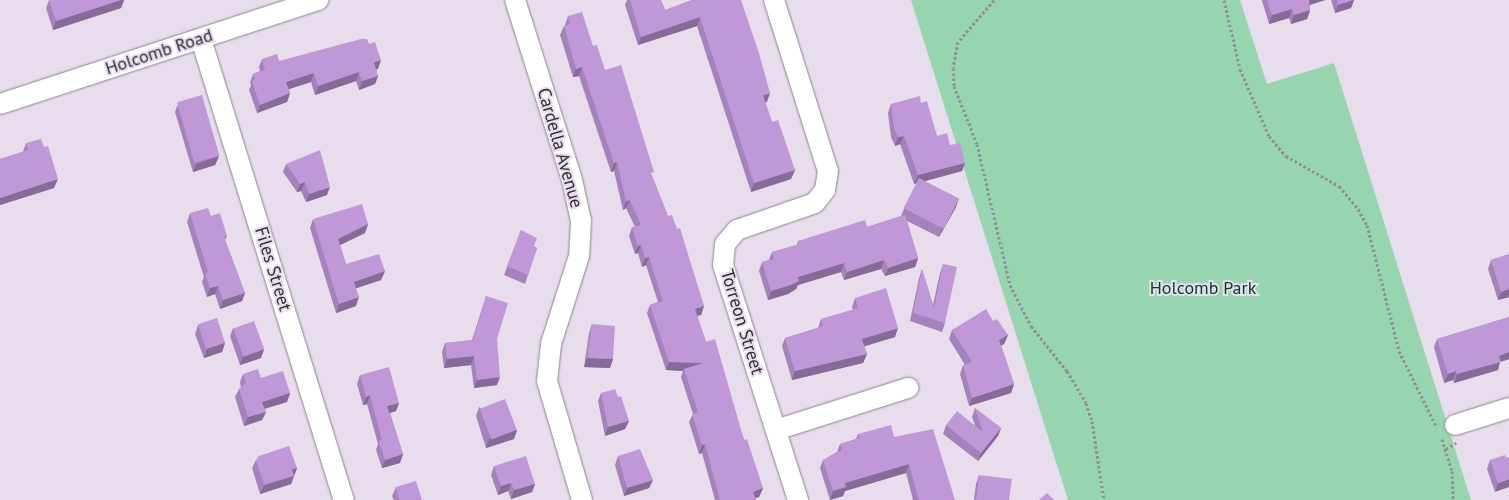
<!DOCTYPE html>
<style>
body{margin:0}
#map{position:relative;width:1509px;height:500px;overflow:hidden;background:#e8dded;font-family:"PT Sans",sans-serif}
div>[style]{position:absolute}
[style*='--x']{left:calc(var(--x)*1px);top:calc(var(--y)*1px);width:calc(var(--w)*1px);rotate:calc(var(--a)*1deg)}
.green>*{inset:0;background:#97d5b0}
.path>*{height:3px;margin-top:-1.5px;transform-origin:0;background:repeating-linear-gradient(90deg,#948c97 0 2.5px,transparent 0 5px)}
.roads{filter:drop-shadow(0 0 1px #8d8392) drop-shadow(0 0 1px #8d8392)}
.minor>*{height:20px;margin:-10px;padding:0 10px;transform-origin:10px;border-radius:10px;background:#fff}
.wall>*{inset:0;background:#a583ba}
.shaded-wall>*{inset:0;background:#866a97}
.building>*{inset:0;background:#c098d8;transform-origin:0 0}
span{translate:-50% -50%;white-space:nowrap;text-align:center;line-height:1.15;-webkit-text-stroke:4px #e8dded;paint-order:stroke}
.street-label{font-size:18px;color:#312d33}
.park-label{font-size:18px;color:#014226}
</style>
<div id="map">
<div class="green">
<i style="clip-path:polygon(911px 0,1240px 0,1267px 84px,1334px 63px,1471px 500px,1068px 500px)"></i>
</div>
<div class="path">
<i style="--x:994;--y:0;--w:55;--a:130.6"></i>
<i style="--x:958;--y:42;--w:26;--a:101"></i>
<i style="--x:953;--y:68;--w:18;--a:87"></i>
<i style="--x:954;--y:86;--w:62;--a:68.4"></i>
<i style="--x:977;--y:144;--w:145;--a:76.8"></i>
<i style="--x:1010;--y:285;--w:46;--a:62.9"></i>
<i style="--x:1031;--y:326;--w:58;--a:51.3"></i>
<i style="--x:1067;--y:371;--w:37;--a:59"></i>
<i style="--x:1086;--y:403;--w:19;--a:72"></i>
<i style="--x:1092;--y:421;--w:80;--a:81.4"></i>
<i style="--x:1224;--y:0;--w:71;--a:76.9"></i>
<i style="--x:1240;--y:69;--w:73;--a:66.6"></i>
<i style="--x:1269;--y:136;--w:26;--a:50"></i>
<i style="--x:1286;--y:156;--w:61;--a:29.5"></i>
<i style="--x:1339;--y:186;--w:30;--a:50"></i>
<i style="--x:1358;--y:209;--w:18;--a:61"></i>
<i style="--x:1367;--y:225;--w:130;--a:75.7"></i>
<i style="--x:1399;--y:351;--w:84;--a:63.7"></i>
<i style="--x:1442;--y:439;--w:34;--a:73"></i>
<i style="--x:1452;--y:471;--w:29;--a:88"></i>
<i style="--x:1446;--y:449;--w:12;--a:-31"></i>
</div>
<div class="roads">
<div class="minor">
<i style="--x:515;--y:0;--w:189;--a:72.4"></i>
<i style="--x:572;--y:180;--w:42;--a:77.6"></i>
<i style="--x:581;--y:221;--w:35;--a:93"></i>
<i style="--x:579;--y:256;--w:92;--a:107.7"></i>
<i style="--x:551;--y:344;--w:37;--a:96"></i>
<i style="--x:547;--y:381;--w:124;--a:73.6"></i>
<i style="--x:774;--y:0;--w:179;--a:72.5"></i>
<i style="--x:828;--y:171;--w:19;--a:99"></i>
<i style="--x:825;--y:190;--w:16;--a:128"></i>
<i style="--x:815;--y:203;--w:83;--a:160.9"></i>
<i style="--x:737;--y:230;--w:18;--a:131"></i>
<i style="--x:725;--y:244;--w:21;--a:95"></i>
<i style="--x:723;--y:265;--w:247;--a:72.3"></i>
<i style="--x:201;--y:39;--w:483;--a:72.8"></i>
<i style="--x:0;--y:104;--w:335;--a:-18.1"></i>
<i style="--x:1455;--y:425;--w:57;--a:-17.5"></i>
<i style="--x:776;--y:430;--w:139;--a:-17.7"></i>
</div>
</div>
<div class="wall">
<i style="clip-path:polygon(49px 0,124px 0,121px 8px,53px 30px,46px 8px)"></i>
<i style="clip-path:polygon(627px 0,661px 0,665px 10px,692px 0,767px 102px,765px 102px,772px 122px,795px 170px,791px 179px,751px 192px,697px 26px,638px 45px,625px 5px)"></i>
<i style="clip-path:polygon(1262px 0,1325px 0,1310px 5px,1310px 10px,1307px 19px,1291px 24px,1289px 18px,1269px 24px,1262px 1px)"></i>
<i style="clip-path:polygon(1331px 0,1354px 0,1351px 8px,1335px 13px)"></i>
<i style="clip-path:polygon(568px 16px,593px 46px,605px 70px,652px 176px,704px 306px,701px 315px,697px 316px,706px 342px,763px 488px,759px 497px,755px 498px,756px 500px,715px 500px,702px 453px,699px 454px,689px 422px,693px 414px,681px 377px,683px 371px,666px 370px,647px 313px,650px 305px,658px 302px,646px 265px,642px 267px,638px 253px,635px 254px,629px 236px,632px 227px,635px 227px,626px 208px,623px 210px,614px 171px,611px 172px,579px 76px,573px 77px,560px 35px,564px 26px,565px 26px,565px 25px)"></i>
<i style="clip-path:polygon(262px 59px,279px 61px,378px 69px,376px 69px,378px 76px,375px 84px,359px 90px,356px 81px,315px 95px,311px 82px,289px 89px,290px 93px,287px 102px,257px 113px,249px 90px,251px 85px,250px 82px,253px 74px,260px 71px,259px 67px)"></i>
<i style="clip-path:polygon(921px 103px,937px 136px,950px 145px,965px 163px,962px 171px,925px 181px,956px 207px,939px 237px,907px 221px,918px 258px,915px 267px,885px 276px,881px 269px,844px 280px,841px 272px,798px 285px,796px 289px,788px 294px,768px 300px,759px 271px,762px 262px,769px 260px,772px 252px,797px 245px,798px 241px,867px 227px,901px 216px,904px 209px,917px 183px,914px 184px,900px 144px,895px 146px,891px 137px,888px 113px,891px 104px)"></i>
<i style="clip-path:polygon(178px 104px,219px 156px,215px 165px,193px 172px,175px 112px)"></i>
<i style="clip-path:polygon(26px 143px,44px 147px,54px 188px,0 205px,0 159px,23px 152px)"></i>
<i style="clip-path:polygon(286px 164px,327px 195px,306px 202px,301px 191px,297px 192px,283px 172px)"></i>
<i style="clip-path:polygon(190px 213px,211px 216px,227px 236px,225px 240px,245px 293px,242px 301px,220px 309px,215px 294px,207px 297px,202px 282px,204px 277px,187px 222px)"></i>
<i style="clip-path:polygon(313px 219px,368px 224px,365px 233px,340px 245px,346px 264px,385px 271px,381px 280px,356px 288px,356px 306px,336px 313px,310px 228px)"></i>
<i style="clip-path:polygon(521px 230px,534px 247px,537px 248px,525px 284px,504px 275px)"></i>
<i style="clip-path:polygon(1509px 254px,1509px 297px,1498px 300px,1488px 269px,1491px 260px)"></i>
<i style="clip-path:polygon(943px 264px,945px 323px,942px 332px,910px 321px,919px 278px,922px 269px,933px 305px,940px 273px)"></i>
<i style="clip-path:polygon(486px 296px,497px 339px,497px 385px,474px 388px,471px 365px,444px 368px,442px 352px,445px 343px,472px 340px)"></i>
<i style="clip-path:polygon(855px 298px,895px 337px,864px 346px,867px 354px,863px 363px,792px 380px,782px 346px,785px 338px,818px 328px,821px 319px,853px 310px,852px 307px)"></i>
<i style="clip-path:polygon(1509px 317px,1509px 359px,1500px 362px,1498px 370px,1454px 383px,1453px 380px,1444px 383px,1434px 347px,1437px 339px)"></i>
<i style="clip-path:polygon(993px 321px,1008px 335px,1004px 344px,1001px 345px,1014px 384px,1011px 393px,969px 406px,960px 374px,963px 365px,965px 365px,949px 339px,952px 330px)"></i>
<i style="clip-path:polygon(592px 324px,613px 359px,610px 368px,584px 367px,589px 333px)"></i>
<i style="clip-path:polygon(198px 325px,225px 343px,222px 352px,204px 358px,195px 334px)"></i>
<i style="clip-path:polygon(233px 328px,264px 349px,261px 358px,240px 365px,230px 336px)"></i>
<i style="clip-path:polygon(243px 374px,261px 378px,290px 393px,287px 402px,265px 409px,266px 412px,262px 420px,244px 426px,235px 397px,239px 389px,241px 387px,240px 382px)"></i>
<i style="clip-path:polygon(360px 375px,399px 403px,396px 411px,390px 413px,403px 454px,400px 463px,382px 468px,376px 450px,378px 444px,367px 404px,363px 405px,357px 384px)"></i>
<i style="clip-path:polygon(601px 393px,629px 421px,625px 429px,605px 436px,598px 401px)"></i>
<i style="clip-path:polygon(479px 407px,517px 430px,514px 439px,486px 448px,476px 416px)"></i>
<i style="clip-path:polygon(975px 408px,1001px 428px,998px 436px,978px 461px,943px 434px,946px 425px,975px 425px,972px 417px)"></i>
<i style="clip-path:polygon(858px 434px,894px 437px,955px 500px,913px 500px,906px 473px,845px 491px,843px 496px,830px 500px,820px 468px,823px 460px,837px 452px,840px 444px,856px 439px)"></i>
<i style="clip-path:polygon(618px 456px,653px 480px,649px 488px,624px 496px,615px 465px)"></i>
<i style="clip-path:polygon(1509px 457px,1495px 492px,1487px 469px,1490px 460px)"></i>
<i style="clip-path:polygon(256px 460px,297px 468px,291px 484px,260px 494px,252px 468px)"></i>
<i style="clip-path:polygon(494px 466px,535px 484px,532px 492px,511px 499px,508px 491px,498px 495px,491px 475px)"></i>
<i style="clip-path:polygon(979px 475px,1009px 500px,974px 500px,976px 484px)"></i>
<i style="clip-path:polygon(396px 487px,422px 500px,394px 500px,392px 496px)"></i>
</div>
<div class="shaded-wall">
<i style="clip-path:polygon(121px 0,124px 0,121px 8px,53px 30px,56px 21px)"></i>
<i style="clip-path:polygon(1308px 0,1325px 0,1306px 6px)"></i>
<i style="clip-path:polygon(1354px 0,1351px 8px,1335px 13px,1338px 5px)"></i>
<i style="clip-path:polygon(1292px 9px,1289px 18px,1269px 24px,1272px 15px)"></i>
<i style="clip-path:polygon(1310px 10px,1307px 19px,1291px 24px,1294px 15px)"></i>
<i style="clip-path:polygon(700px 17px,697px 26px,638px 45px,641px 37px)"></i>
<i style="clip-path:polygon(381px 60px,378px 69px,371px 71px,374px 62px)"></i>
<i style="clip-path:polygon(582px 67px,579px 76px,573px 77px,576px 69px)"></i>
<i style="clip-path:polygon(359px 72px,356px 81px,315px 95px,318px 86px)"></i>
<i style="clip-path:polygon(314px 73px,311px 82px,283px 91px,286px 82px)"></i>
<i style="clip-path:polygon(378px 76px,375px 84px,359px 90px,362px 81px)"></i>
<i style="clip-path:polygon(290px 93px,287px 102px,257px 113px,260px 105px)"></i>
<i style="clip-path:polygon(770px 93px,767px 102px,760px 104px,763px 95px)"></i>
<i style="clip-path:polygon(904px 136px,900px 144px,895px 146px,898px 137px)"></i>
<i style="clip-path:polygon(219px 156px,215px 165px,193px 172px,196px 164px)"></i>
<i style="clip-path:polygon(617px 162px,614px 171px,611px 172px,614px 163px)"></i>
<i style="clip-path:polygon(965px 163px,962px 171px,914px 184px,918px 175px)"></i>
<i style="clip-path:polygon(795px 170px,791px 179px,751px 192px,754px 183px)"></i>
<i style="clip-path:polygon(58px 179px,54px 188px,0 205px,0 198px)"></i>
<i style="clip-path:polygon(305px 182px,301px 191px,297px 192px,300px 184px)"></i>
<i style="clip-path:polygon(330px 187px,327px 195px,306px 202px,309px 194px)"></i>
<i style="clip-path:polygon(959px 198px,956px 207px,939px 237px,942px 228px)"></i>
<i style="clip-path:polygon(630px 200px,626px 208px,623px 210px,626px 201px)"></i>
<i style="clip-path:polygon(368px 224px,365px 233px,334px 248px,338px 239px)"></i>
<i style="clip-path:polygon(641px 245px,638px 253px,635px 254px,638px 246px)"></i>
<i style="clip-path:polygon(649px 257px,646px 265px,642px 267px,645px 258px)"></i>
<i style="clip-path:polygon(918px 258px,915px 267px,885px 276px,888px 268px)"></i>
<i style="clip-path:polygon(884px 260px,881px 269px,844px 280px,847px 272px)"></i>
<i style="clip-path:polygon(844px 263px,841px 272px,798px 285px,796px 289px,788px 294px,768px 300px,771px 291px,798px 277px)"></i>
<i style="clip-path:polygon(385px 271px,381px 280px,351px 290px,354px 282px)"></i>
<i style="clip-path:polygon(218px 286px,215px 294px,207px 297px,210px 288px)"></i>
<i style="clip-path:polygon(1509px 289px,1509px 297px,1498px 300px,1501px 292px)"></i>
<i style="clip-path:polygon(245px 293px,242px 301px,220px 309px,223px 300px)"></i>
<i style="clip-path:polygon(359px 297px,356px 306px,336px 313px,339px 304px)"></i>
<i style="clip-path:polygon(704px 306px,701px 315px,692px 317px,695px 309px)"></i>
<i style="clip-path:polygon(898px 328px,895px 337px,859px 348px,862px 339px)"></i>
<i style="clip-path:polygon(1008px 335px,1004px 344px,996px 349px,999px 340px)"></i>
<i style="clip-path:polygon(225px 343px,222px 352px,204px 358px,207px 349px)"></i>
<i style="clip-path:polygon(264px 349px,261px 358px,240px 365px,243px 356px)"></i>
<i style="clip-path:polygon(1509px 352px,1509px 359px,1500px 362px,1498px 370px,1454px 383px,1457px 374px)"></i>
<i style="clip-path:polygon(867px 354px,863px 363px,792px 380px,795px 371px)"></i>
<i style="clip-path:polygon(474px 356px,471px 365px,444px 368px,447px 359px)"></i>
<i style="clip-path:polygon(587px 358px,613px 359px,610px 368px,584px 367px)"></i>
<i style="clip-path:polygon(669px 362px,703px 363px,684px 369px,683px 371px,666px 370px)"></i>
<i style="clip-path:polygon(1456px 371px,1453px 380px,1444px 383px,1448px 374px)"></i>
<i style="clip-path:polygon(500px 377px,497px 385px,474px 388px,477px 380px)"></i>
<i style="clip-path:polygon(1014px 384px,1011px 393px,969px 406px,972px 398px)"></i>
<i style="clip-path:polygon(290px 393px,287px 402px,259px 410px,262px 402px)"></i>
<i style="clip-path:polygon(370px 395px,367px 404px,363px 405px,366px 397px)"></i>
<i style="clip-path:polygon(399px 403px,396px 411px,384px 415px,387px 406px)"></i>
<i style="clip-path:polygon(266px 412px,262px 420px,244px 426px,248px 417px)"></i>
<i style="clip-path:polygon(629px 421px,625px 429px,605px 436px,608px 427px)"></i>
<i style="clip-path:polygon(1001px 428px,998px 436px,978px 461px,981px 453px)"></i>
<i style="clip-path:polygon(517px 430px,514px 439px,486px 448px,489px 439px)"></i>
<i style="clip-path:polygon(705px 444px,702px 453px,699px 454px,702px 445px)"></i>
<i style="clip-path:polygon(403px 454px,400px 463px,382px 468px,385px 460px)"></i>
<i style="clip-path:polygon(909px 464px,906px 473px,845px 491px,843px 496px,830px 500px,833px 491px,845px 483px)"></i>
<i style="clip-path:polygon(297px 468px,291px 484px,260px 494px,264px 485px,292px 469px)"></i>
<i style="clip-path:polygon(1509px 479px,1509px 487px,1495px 492px,1498px 483px)"></i>
<i style="clip-path:polygon(653px 480px,649px 488px,624px 496px,627px 488px)"></i>
<i style="clip-path:polygon(511px 483px,508px 491px,498px 495px,501px 486px)"></i>
<i style="clip-path:polygon(535px 484px,532px 492px,511px 499px,514px 490px)"></i>
<i style="clip-path:polygon(763px 488px,759px 497px,750px 500px,753px 492px)"></i>
</div>
<div class="building">
<i style="clip-path:polygon(49px 0,121px 0,56px 21px)"></i>
<i style="clip-path:polygon(630px 0,661px 0,665px 10px,692px 0,741px 0,759px 53px,770px 93px,763px 95px,772px 122px,778px 120px,795px 170px,754px 183px,700px 17px,641px 37px)"></i>
<i style="clip-path:polygon(1267px 0,1309px 0,1310px 10px,1294px 15px,1292px 9px,1272px 15px)"></i>
<i style="clip-path:polygon(1337px 0,1353px 0,1338px 5px)"></i>
<i style="clip-path:polygon(582px 12px,593px 46px,597px 45px,605px 70px,621px 65px,654px 172px,651px 173px,668px 216px,672px 215px,677px 229px,680px 228px,704px 306px,695px 309px,706px 342px,715px 339px,744px 440px,747px 439px,763px 488px,753px 492px,756px 500px,720px 500px,705px 444px,702px 445px,692px 414px,698px 412px,684px 369px,703px 363px,669px 362px,650px 305px,663px 301px,649px 257px,645px 258px,641px 245px,638px 246px,632px 227px,641px 225px,630px 200px,626px 201px,617px 162px,614px 163px,582px 67px,576px 69px,564px 26px,570px 24px,568px 16px)"></i>
<i style="clip-path:polygon(361px 39px,367px 39px,369px 44px,375px 42px,381px 60px,374px 62px,378px 76px,362px 81px,359px 72px,318px 86px,314px 73px,286px 82px,290px 93px,260px 105px,252px 81px,255px 80px,253px 74px,265px 70px,262px 59px,277px 54px,279px 61px)"></i>
<i style="left:202px;top:95px;width:63px;height:26px;rotate:74deg"></i>
<i style="clip-path:polygon(920px 96px,921px 103px,927px 101px,937px 136px,947px 133px,950px 145px,960px 143px,965px 163px,918px 175px,904px 136px,898px 137px,894px 128px,891px 104px)"></i>
<i style="clip-path:polygon(41px 139px,44px 147px,48px 146px,58px 179px,0 198px,0 159px,28px 150px,26px 143px)"></i>
<i style="clip-path:polygon(320px 150px,330px 187px,309px 194px,305px 182px,300px 184px,286px 164px)"></i>
<i style="left:919px;top:178px;width:45px;height:34px;rotate:27deg"></i>
<i style="clip-path:polygon(362px 204px,368px 224px,338px 239px,346px 264px,379px 254px,385px 271px,354px 282px,359px 297px,339px 304px,313px 219px)"></i>
<i style="clip-path:polygon(208px 208px,211px 216px,220px 213px,227px 236px,224px 237px,245px 293px,223px 300px,218px 286px,210px 288px,205px 274px,208px 272px,190px 213px)"></i>
<i style="clip-path:polygon(905px 215px,918px 258px,888px 268px,884px 260px,847px 272px,844px 263px,798px 277px,799px 281px,791px 285px,771px 291px,762px 262px,774px 259px,772px 252px,799px 244px,798px 241px,865px 220px,867px 227px)"></i>
<i style="clip-path:polygon(521px 230px,537px 238px,534px 246px,537px 248px,528px 275px,507px 266px)"></i>
<i style="clip-path:polygon(1509px 254px,1509px 289px,1501px 292px,1491px 260px)"></i>
<i style="clip-path:polygon(943px 264px,957px 267px,945px 323px,913px 313px,922px 269px,934px 308px)"></i>
<i style="clip-path:polygon(886px 288px,898px 328px,862px 339px,867px 354px,795px 371px,785px 338px,823px 326px,821px 319px,858px 308px,855px 298px)"></i>
<i style="clip-path:polygon(486px 296px,508px 303px,497px 339px,500px 377px,477px 380px,474px 356px,447px 359px,445px 343px,473px 340px)"></i>
<i style="clip-path:polygon(986px 309px,993px 321px,997px 319px,1008px 335px,999px 340px,1014px 384px,972px 398px,963px 365px,972px 362px,952px 330px)"></i>
<i style="clip-path:polygon(1509px 317px,1509px 352px,1499px 356px,1501px 362px,1457px 374px,1456px 371px,1448px 374px,1437px 339px)"></i>
<i style="left:217px;top:318px;width:26px;height:20px;rotate:72deg"></i>
<i style="left:254px;top:321px;width:30px;height:22px;rotate:70deg"></i>
<i style="clip-path:polygon(592px 324px,615px 326px,613px 359px,587px 358px)"></i>
<i style="clip-path:polygon(389px 367px,399px 403px,387px 406px,403px 454px,385px 460px,379px 441px,382px 440px,370px 395px,366px 397px,360px 375px)"></i>
<i style="clip-path:polygon(258px 369px,261px 378px,283px 371px,290px 393px,262px 402px,266px 412px,248px 417px,239px 389px,246px 383px,243px 374px)"></i>
<i style="clip-path:polygon(615px 389px,618px 397px,621px 396px,629px 421px,608px 427px,601px 393px)"></i>
<i style="left:505px;top:399px;width:33px;height:27px;rotate:69deg"></i>
<i style="clip-path:polygon(975px 408px,1001px 428px,981px 453px,946px 425px,957px 411px,983px 432px)"></i>
<i style="clip-path:polygon(891px 425px,894px 437px,933px 429px,955px 500px,919px 500px,909px 464px,845px 483px,846px 487px,833px 491px,823px 460px,842px 450px,840px 444px,860px 438px,858px 434px)"></i>
<i style="clip-path:polygon(289px 446px,297px 468px,292px 469px,294px 476px,264px 485px,256px 460px,259px 456px)"></i>
<i style="clip-path:polygon(640px 449px,653px 480px,627px 488px,618px 456px)"></i>
<i style="clip-path:polygon(1505px 455px,1506px 458px,1509px 457px,1509px 479px,1498px 483px,1490px 460px)"></i>
<i style="clip-path:polygon(526px 456px,535px 484px,514px 490px,511px 483px,501px 486px,494px 466px)"></i>
<i style="clip-path:polygon(979px 475px,1012px 479px,1009px 500px,976px 500px)"></i>
<i style="clip-path:polygon(416px 481px,422px 500px,399px 500px,396px 487px)"></i>
<i style="clip-path:polygon(1047px 493px,1054px 500px,1039px 500px)"></i>
</div>
<div class="street-label">
<span style="left:159px;top:52px;rotate:-18deg">Holcomb Road</span>
<span style="left:560px;top:148px;rotate:74deg">Cardella Avenue</span>
<span style="left:273px;top:269px;rotate:73deg">Files Street</span>
<span style="left:742px;top:322px;rotate:73deg">Torreon Street</span>
</div>
<div class="park-label">
<span style="left:1203px;top:288px">Holcomb Park</span>
</div>
</div>
